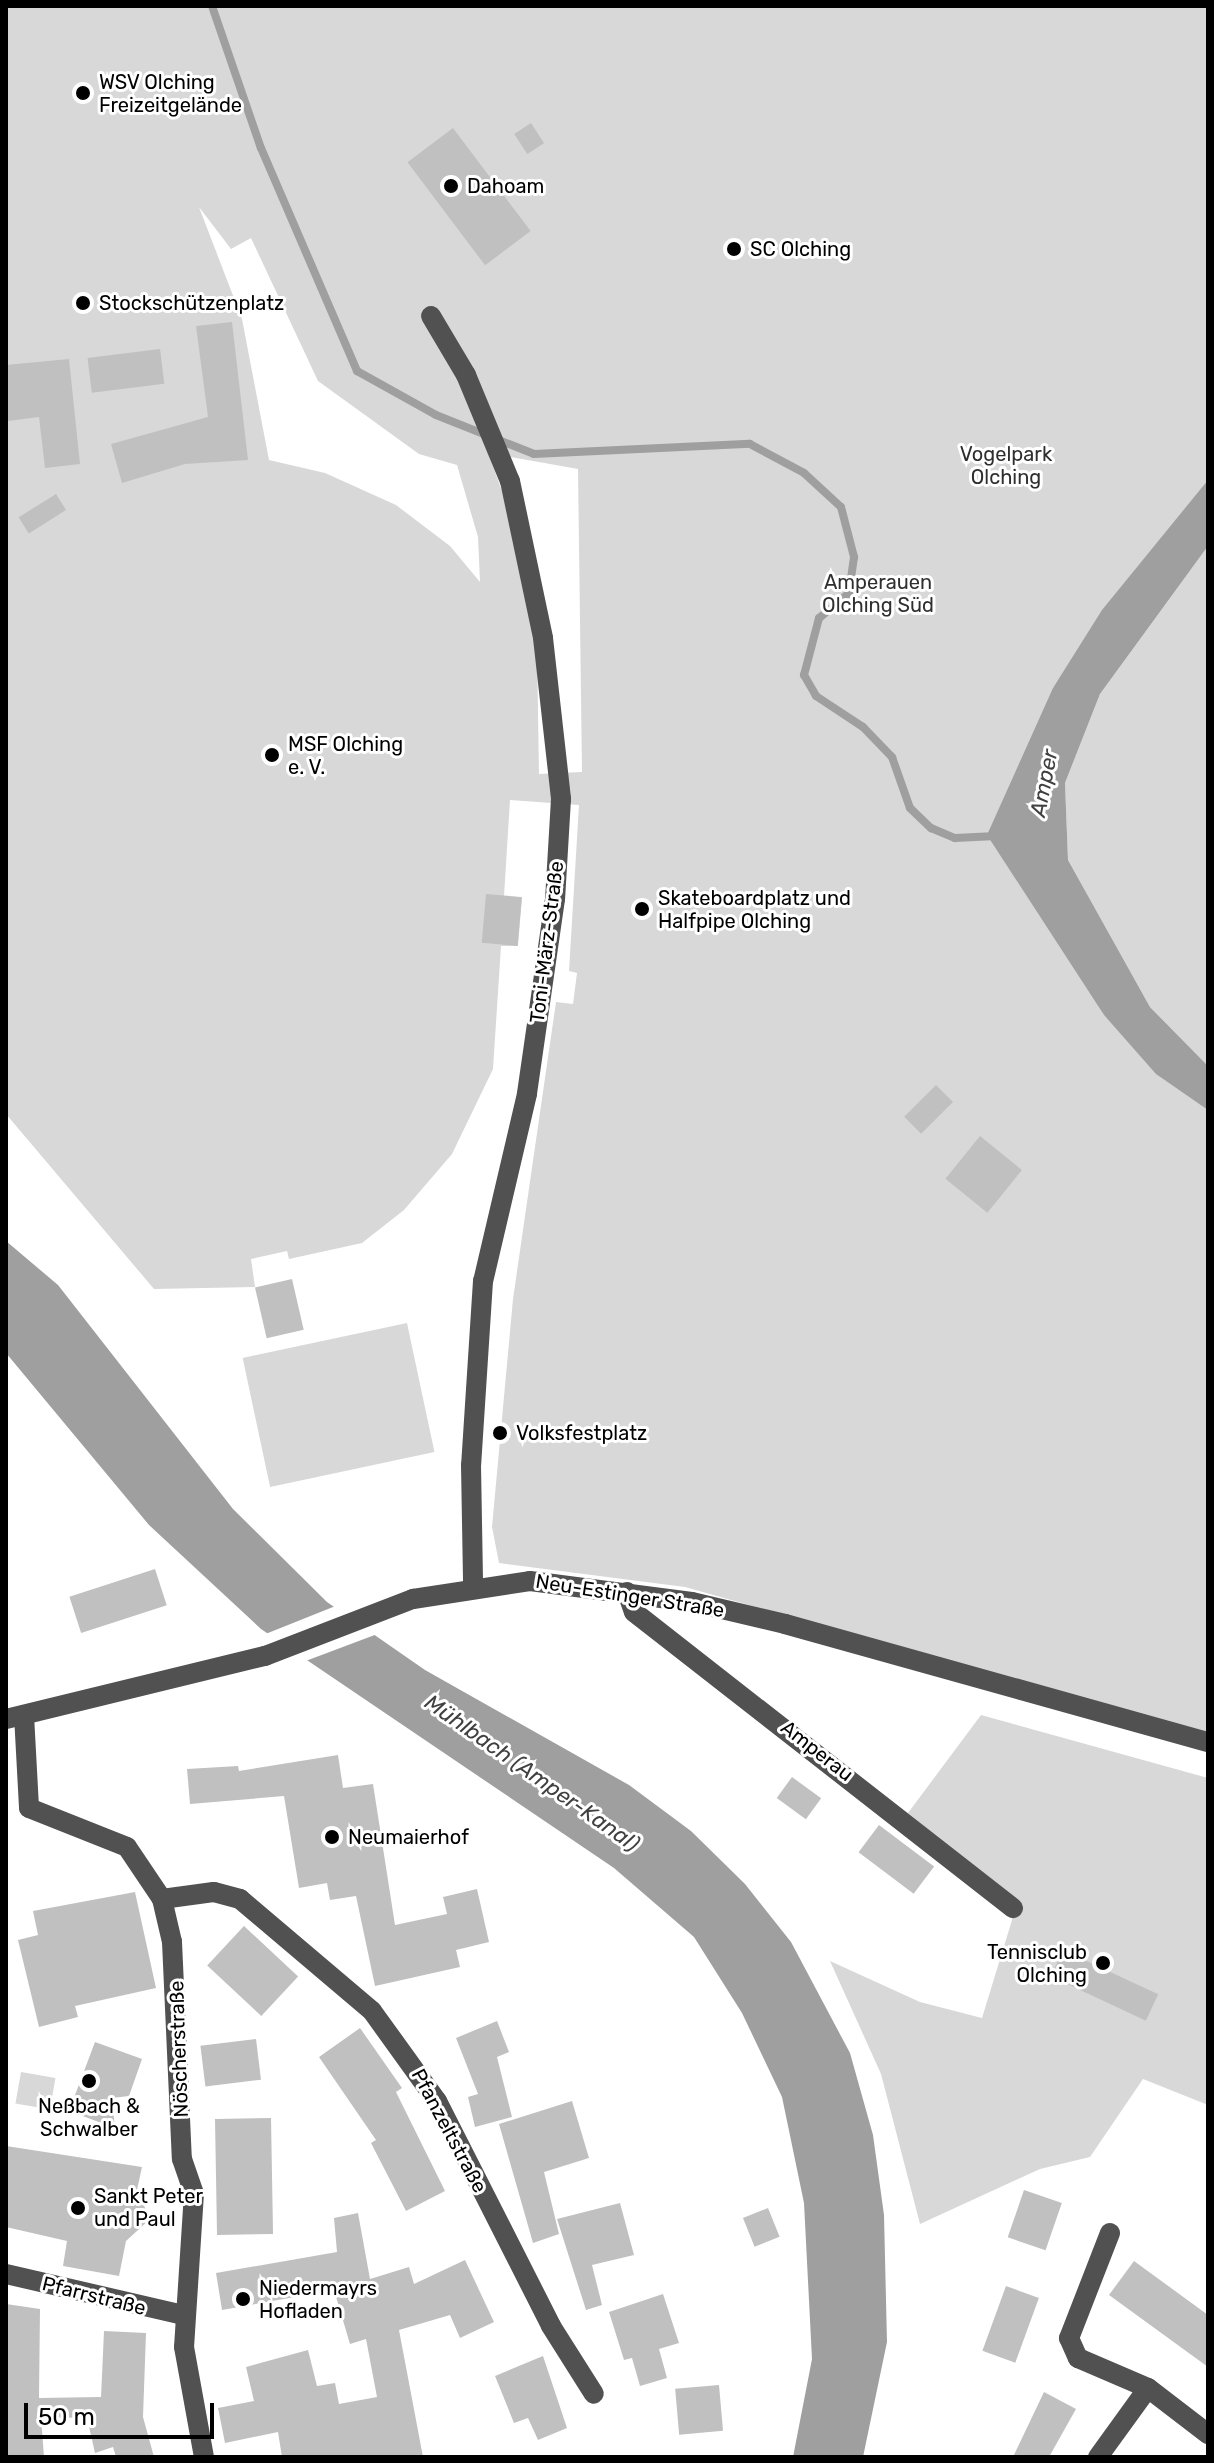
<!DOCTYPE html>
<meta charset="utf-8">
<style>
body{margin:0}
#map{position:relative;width:1214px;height:2463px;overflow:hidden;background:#fff;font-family:Rubik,sans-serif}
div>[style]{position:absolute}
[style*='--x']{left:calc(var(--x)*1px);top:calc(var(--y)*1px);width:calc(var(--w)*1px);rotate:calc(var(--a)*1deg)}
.green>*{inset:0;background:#d8d8d8;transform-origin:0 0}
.water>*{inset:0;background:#9f9f9f}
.pier>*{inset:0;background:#fff}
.stream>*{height:8px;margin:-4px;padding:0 4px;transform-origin:4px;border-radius:4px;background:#9f9f9f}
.building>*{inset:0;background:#c0c0c0;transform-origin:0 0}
.minor>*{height:20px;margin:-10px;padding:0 10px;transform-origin:10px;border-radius:10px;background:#515151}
.dots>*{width:22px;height:22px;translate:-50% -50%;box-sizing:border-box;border:4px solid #fff;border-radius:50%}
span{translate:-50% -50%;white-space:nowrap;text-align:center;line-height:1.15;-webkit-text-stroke:6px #fff;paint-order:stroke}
.poi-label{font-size:20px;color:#000}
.left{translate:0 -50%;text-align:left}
.right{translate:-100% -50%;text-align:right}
.park-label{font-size:20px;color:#2f2f2f}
.street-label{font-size:20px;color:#000}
.water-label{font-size:22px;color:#404040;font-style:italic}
.frame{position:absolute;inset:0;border:8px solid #000;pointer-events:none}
.scale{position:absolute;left:24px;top:2403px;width:190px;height:36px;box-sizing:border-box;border:4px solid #000;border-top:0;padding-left:10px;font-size:24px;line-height:28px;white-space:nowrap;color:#000;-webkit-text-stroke:6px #fff;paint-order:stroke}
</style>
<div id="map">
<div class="green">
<i style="clip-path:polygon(evenodd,6px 6px,1208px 6px,1208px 480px,1053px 688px,1054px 931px,1104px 1015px,1208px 1110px,1208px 1734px,685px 1587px,499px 1563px,492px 1527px,513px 1299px,556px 1002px,573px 1004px,577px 973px,569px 971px,579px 805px,510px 800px,504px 896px,522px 897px,518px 946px,501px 946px,493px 1069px,452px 1154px,404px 1210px,362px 1243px,289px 1259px,287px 1251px,251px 1259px,255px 1287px,154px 1289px,6px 1114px,6px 6px,199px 207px,231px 249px,251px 238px,318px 381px,419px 454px,457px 465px,478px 537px,480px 582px,450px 546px,396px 505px,325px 473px,269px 460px,242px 319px,199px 207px,6px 6px,488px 453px,578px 469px,582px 772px,539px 774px,537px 649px,512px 518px,488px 453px)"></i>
<i style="clip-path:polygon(1208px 546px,1208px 1066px,1150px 1007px,1068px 860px,1065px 783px,1100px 694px)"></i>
<i style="left:407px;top:1323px;width:132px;height:168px;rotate:78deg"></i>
<i style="clip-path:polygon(981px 1715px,1208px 1778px,1208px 2105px,1143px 2079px,1090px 2157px,1040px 2169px,920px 2224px,881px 2074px,830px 1961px,920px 2002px,982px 2018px,1016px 1907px,908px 1813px)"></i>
<i style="left:21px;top:2072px;width:35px;height:32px;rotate:10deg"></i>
</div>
<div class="water">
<i style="clip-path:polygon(1208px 480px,1208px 546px,1100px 694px,1065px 783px,1068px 860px,1150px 1007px,1208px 1066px,1208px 1110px,1156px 1074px,1104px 1015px,987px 835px,1053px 688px,1102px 610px)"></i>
<i style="clip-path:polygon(6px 1241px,58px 1285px,233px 1509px,327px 1602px,425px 1670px,629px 1785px,691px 1831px,745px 1884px,791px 1942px,850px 2053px,873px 2135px,884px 2215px,887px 2342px,863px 2457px,793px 2457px,812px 2359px,804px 2203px,782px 2097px,742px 2013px,694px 1937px,614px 1868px,261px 1629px,149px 1525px,6px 1353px)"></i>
</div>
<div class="pier">
<i style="clip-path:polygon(338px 1605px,380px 1633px,303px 1662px,263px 1635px)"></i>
</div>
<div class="stream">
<i style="--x:212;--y:6;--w:150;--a:71"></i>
<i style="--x:261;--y:148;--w:243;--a:66.7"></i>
<i style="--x:357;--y:371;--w:90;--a:29.1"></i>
<i style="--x:436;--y:415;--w:105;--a:21.7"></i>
<i style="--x:534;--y:454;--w:216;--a:-2.7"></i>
<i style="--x:750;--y:444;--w:61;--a:28.2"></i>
<i style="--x:804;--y:473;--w:50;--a:42.6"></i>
<i style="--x:841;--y:507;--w:52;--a:75.4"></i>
<i style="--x:854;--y:557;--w:36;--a:98"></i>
<i style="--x:849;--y:593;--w:39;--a:140"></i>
<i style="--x:819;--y:618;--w:59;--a:104.7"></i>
<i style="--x:804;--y:675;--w:24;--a:60"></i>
<i style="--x:816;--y:696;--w:56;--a:33.4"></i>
<i style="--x:863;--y:727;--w:42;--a:46"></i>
<i style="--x:892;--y:757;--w:54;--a:70.6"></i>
<i style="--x:910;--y:808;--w:29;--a:44"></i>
<i style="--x:931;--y:828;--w:26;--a:23"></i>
<i style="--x:955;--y:838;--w:41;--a:-2.8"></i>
</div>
<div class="building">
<i style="left:531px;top:123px;width:24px;height:20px;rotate:57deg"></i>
<i style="left:453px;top:128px;width:129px;height:57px;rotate:53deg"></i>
<i style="clip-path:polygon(232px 322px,248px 460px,185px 464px,122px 483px,111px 444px,208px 417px,196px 326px)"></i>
<i style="left:160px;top:349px;width:35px;height:73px;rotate:83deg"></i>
<i style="clip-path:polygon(69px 359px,80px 464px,45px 468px,39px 417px,8px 421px,6px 365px)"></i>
<i style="left:56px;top:494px;width:19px;height:44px;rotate:58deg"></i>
<i style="left:486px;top:894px;width:36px;height:49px;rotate:5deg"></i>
<i style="left:936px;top:1085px;width:24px;height:45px;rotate:45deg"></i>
<i style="left:980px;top:1136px;width:54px;height:55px;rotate:39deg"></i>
<i style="left:292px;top:1279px;width:52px;height:38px;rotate:77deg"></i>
<i style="left:155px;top:1569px;width:38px;height:90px;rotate:72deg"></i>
<i style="clip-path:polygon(338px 1755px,343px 1788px,373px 1784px,395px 1925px,447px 1914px,443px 1897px,477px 1889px,489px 1942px,456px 1950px,460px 1967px,375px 1986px,356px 1896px,330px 1900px,327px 1883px,299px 1888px,284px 1796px,190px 1804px,187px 1769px,238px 1766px,239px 1771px)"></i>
<i style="left:792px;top:1777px;width:36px;height:26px;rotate:36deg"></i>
<i style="left:879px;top:1825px;width:69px;height:34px;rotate:37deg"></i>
<i style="clip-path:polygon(135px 1892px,156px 1988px,75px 2006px,78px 2017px,39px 2027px,18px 1940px,38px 1935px,33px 1911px)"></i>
<i style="left:244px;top:1926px;width:74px;height:54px;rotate:43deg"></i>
<i style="left:1063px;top:1950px;width:105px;height:29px;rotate:25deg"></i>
<i style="clip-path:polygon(497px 2021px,509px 2052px,497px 2057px,512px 2117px,475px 2127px,468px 2097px,478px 2094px,456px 2038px)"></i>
<i style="clip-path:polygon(360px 2028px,402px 2088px,396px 2092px,445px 2191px,406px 2211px,371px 2143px,376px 2140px,319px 2057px)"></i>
<i style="left:256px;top:2039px;width:41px;height:56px;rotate:83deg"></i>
<i style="clip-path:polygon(95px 2042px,142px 2059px,129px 2096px,112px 2098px,115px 2128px,69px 2111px)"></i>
<i style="clip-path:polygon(572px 2101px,589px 2158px,544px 2172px,559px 2234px,533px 2243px,499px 2124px)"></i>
<i style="left:271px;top:2118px;width:116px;height:56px;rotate:89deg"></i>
<i style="clip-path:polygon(6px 2146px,142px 2167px,137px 2190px,150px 2219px,126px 2241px,119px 2276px,63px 2266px,67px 2241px,6px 2227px)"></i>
<i style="left:1024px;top:2190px;width:40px;height:50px;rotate:19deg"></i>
<i style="clip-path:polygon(620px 2203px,634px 2255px,592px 2265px,602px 2305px,586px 2310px,557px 2219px)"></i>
<i style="left:768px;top:2208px;width:31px;height:27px;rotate:68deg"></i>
<i style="clip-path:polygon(358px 2213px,370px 2279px,409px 2267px,414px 2284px,465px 2260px,494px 2322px,460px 2338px,450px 2315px,399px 2330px,423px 2457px,282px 2457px,278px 2432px,225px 2443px,218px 2408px,254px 2401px,246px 2367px,308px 2350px,317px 2386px,335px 2383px,339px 2404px,377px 2397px,366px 2339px,350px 2344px,334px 2290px,222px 2310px,216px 2273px,337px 2252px,334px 2218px)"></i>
<i style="clip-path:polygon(1134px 2261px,1208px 2315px,1208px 2367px,1109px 2295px)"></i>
<i style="left:1006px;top:2286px;width:35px;height:69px;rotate:20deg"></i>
<i style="clip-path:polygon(663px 2294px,679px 2343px,659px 2349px,667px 2378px,640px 2386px,632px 2358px,624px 2360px,609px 2312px)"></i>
<i style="clip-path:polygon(6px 2304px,40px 2309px,39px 2398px,101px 2397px,104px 2331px,146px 2333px,143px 2417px,154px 2457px,116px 2457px,113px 2447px,95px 2453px,87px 2418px,41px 2417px,44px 2457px,6px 2457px)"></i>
<i style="clip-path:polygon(543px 2356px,567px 2428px,538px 2440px,528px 2418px,514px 2423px,495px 2376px)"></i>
<i style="left:719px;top:2385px;width:46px;height:44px;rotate:85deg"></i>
<i style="clip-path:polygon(1044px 2392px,1076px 2409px,1049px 2457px,1013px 2457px)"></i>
</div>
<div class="minor">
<i style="--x:431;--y:316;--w:69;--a:59.3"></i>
<i style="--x:466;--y:375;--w:115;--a:67.5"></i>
<i style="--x:510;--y:481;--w:160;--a:78.1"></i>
<i style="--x:543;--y:638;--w:162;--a:83.6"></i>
<i style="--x:561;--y:799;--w:100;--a:93.4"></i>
<i style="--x:555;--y:899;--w:197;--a:98.2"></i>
<i style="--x:527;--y:1094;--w:192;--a:103.2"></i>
<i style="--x:483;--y:1281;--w:184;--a:93.7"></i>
<i style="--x:471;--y:1465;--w:120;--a:89"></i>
<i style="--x:627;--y:1592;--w:21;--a:71"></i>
<i style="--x:634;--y:1612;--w:481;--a:38"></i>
<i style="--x:24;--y:1715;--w:93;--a:86.9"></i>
<i style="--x:29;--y:1808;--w:105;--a:21.7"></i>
<i style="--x:127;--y:1847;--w:63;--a:56.1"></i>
<i style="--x:162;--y:1899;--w:44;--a:76.9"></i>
<i style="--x:172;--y:1942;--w:217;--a:87.4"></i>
<i style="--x:182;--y:2159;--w:36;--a:71"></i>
<i style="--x:194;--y:2193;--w:154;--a:93.7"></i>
<i style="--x:184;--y:2347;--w:112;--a:79.7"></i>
<i style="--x:6;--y:1719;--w:267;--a:-13.7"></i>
<i style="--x:265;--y:1656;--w:159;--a:-21.1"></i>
<i style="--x:413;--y:1599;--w:118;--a:-8.7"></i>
<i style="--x:530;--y:1581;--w:163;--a:7.4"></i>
<i style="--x:692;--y:1602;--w:96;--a:13.3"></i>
<i style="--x:785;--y:1624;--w:439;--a:15.6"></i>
<i style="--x:162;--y:1899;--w:52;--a:-7.7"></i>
<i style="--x:214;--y:1892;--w:27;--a:15"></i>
<i style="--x:240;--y:1899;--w:173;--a:40.3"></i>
<i style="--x:372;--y:2011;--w:111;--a:54.2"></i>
<i style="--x:437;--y:2101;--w:252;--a:63.1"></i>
<i style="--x:551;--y:2326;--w:80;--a:57.7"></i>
<i style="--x:1110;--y:2233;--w:113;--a:111.3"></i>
<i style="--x:1069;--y:2338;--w:22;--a:66"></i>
<i style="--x:1078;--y:2358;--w:76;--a:23.2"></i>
<i style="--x:1148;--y:2388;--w:76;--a:37.5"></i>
<i style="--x:6;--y:2274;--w:182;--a:13"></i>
<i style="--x:1098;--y:2457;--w:85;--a:-54.1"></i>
</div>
<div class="dots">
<i style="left:83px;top:93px;background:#000"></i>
<i style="left:451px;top:186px;background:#000"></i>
<i style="left:734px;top:249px;background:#000"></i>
<i style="left:83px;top:303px;background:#000"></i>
<i style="left:272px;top:755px;background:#000"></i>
<i style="left:642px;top:909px;background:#000"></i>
<i style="left:500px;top:1433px;background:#000"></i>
<i style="left:332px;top:1837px;background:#000"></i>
<i style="left:1103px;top:1963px;background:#000"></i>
<i style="left:89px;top:2081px;background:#000"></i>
<i style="left:78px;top:2208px;background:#000"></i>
<i style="left:243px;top:2299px;background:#000"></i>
</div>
<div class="poi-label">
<span class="left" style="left:99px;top:94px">WSV Olching<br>Freizeitgelände</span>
<span class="left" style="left:467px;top:186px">Dahoam</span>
<span class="left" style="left:750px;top:249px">SC Olching</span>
<span class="left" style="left:99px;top:303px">Stockschützenplatz</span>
<span class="left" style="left:288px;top:756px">MSF Olching<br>e. V.</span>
<span class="left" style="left:658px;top:910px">Skateboardplatz und<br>Halfpipe Olching</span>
<span class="left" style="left:516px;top:1433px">Volksfestplatz</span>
<span class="left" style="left:348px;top:1837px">Neumaierhof</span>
<span class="right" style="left:1087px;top:1964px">Tennisclub<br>Olching</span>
<span style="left:89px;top:2118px">Neßbach &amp;<br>Schwalber</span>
<span class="left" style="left:94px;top:2208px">Sankt Peter<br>und Paul</span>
<span class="left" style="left:259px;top:2300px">Niedermayrs<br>Hofladen</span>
</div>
<div class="park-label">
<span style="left:1006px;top:466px">Vogelpark<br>Olching</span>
<span style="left:878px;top:594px">Amperauen<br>Olching Süd</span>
</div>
<div class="street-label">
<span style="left:547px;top:942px;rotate:-83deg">Toni-März-Straße</span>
<span style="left:630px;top:1596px;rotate:9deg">Neu-Estinger Straße</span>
<span style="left:817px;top:1751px;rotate:38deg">Amperau</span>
<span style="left:179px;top:2049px;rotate:-92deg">Nöscherstraße</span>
<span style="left:449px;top:2131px;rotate:62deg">Pfanzeltstraße</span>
<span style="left:94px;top:2296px;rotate:14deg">Pfarrstraße</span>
</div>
<div class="water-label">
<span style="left:1044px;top:783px;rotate:-79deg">Amper</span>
<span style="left:532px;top:1773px;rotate:35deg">Mühlbach (Amper-Kanal)</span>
</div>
<div class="frame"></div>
<div class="scale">50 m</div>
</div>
